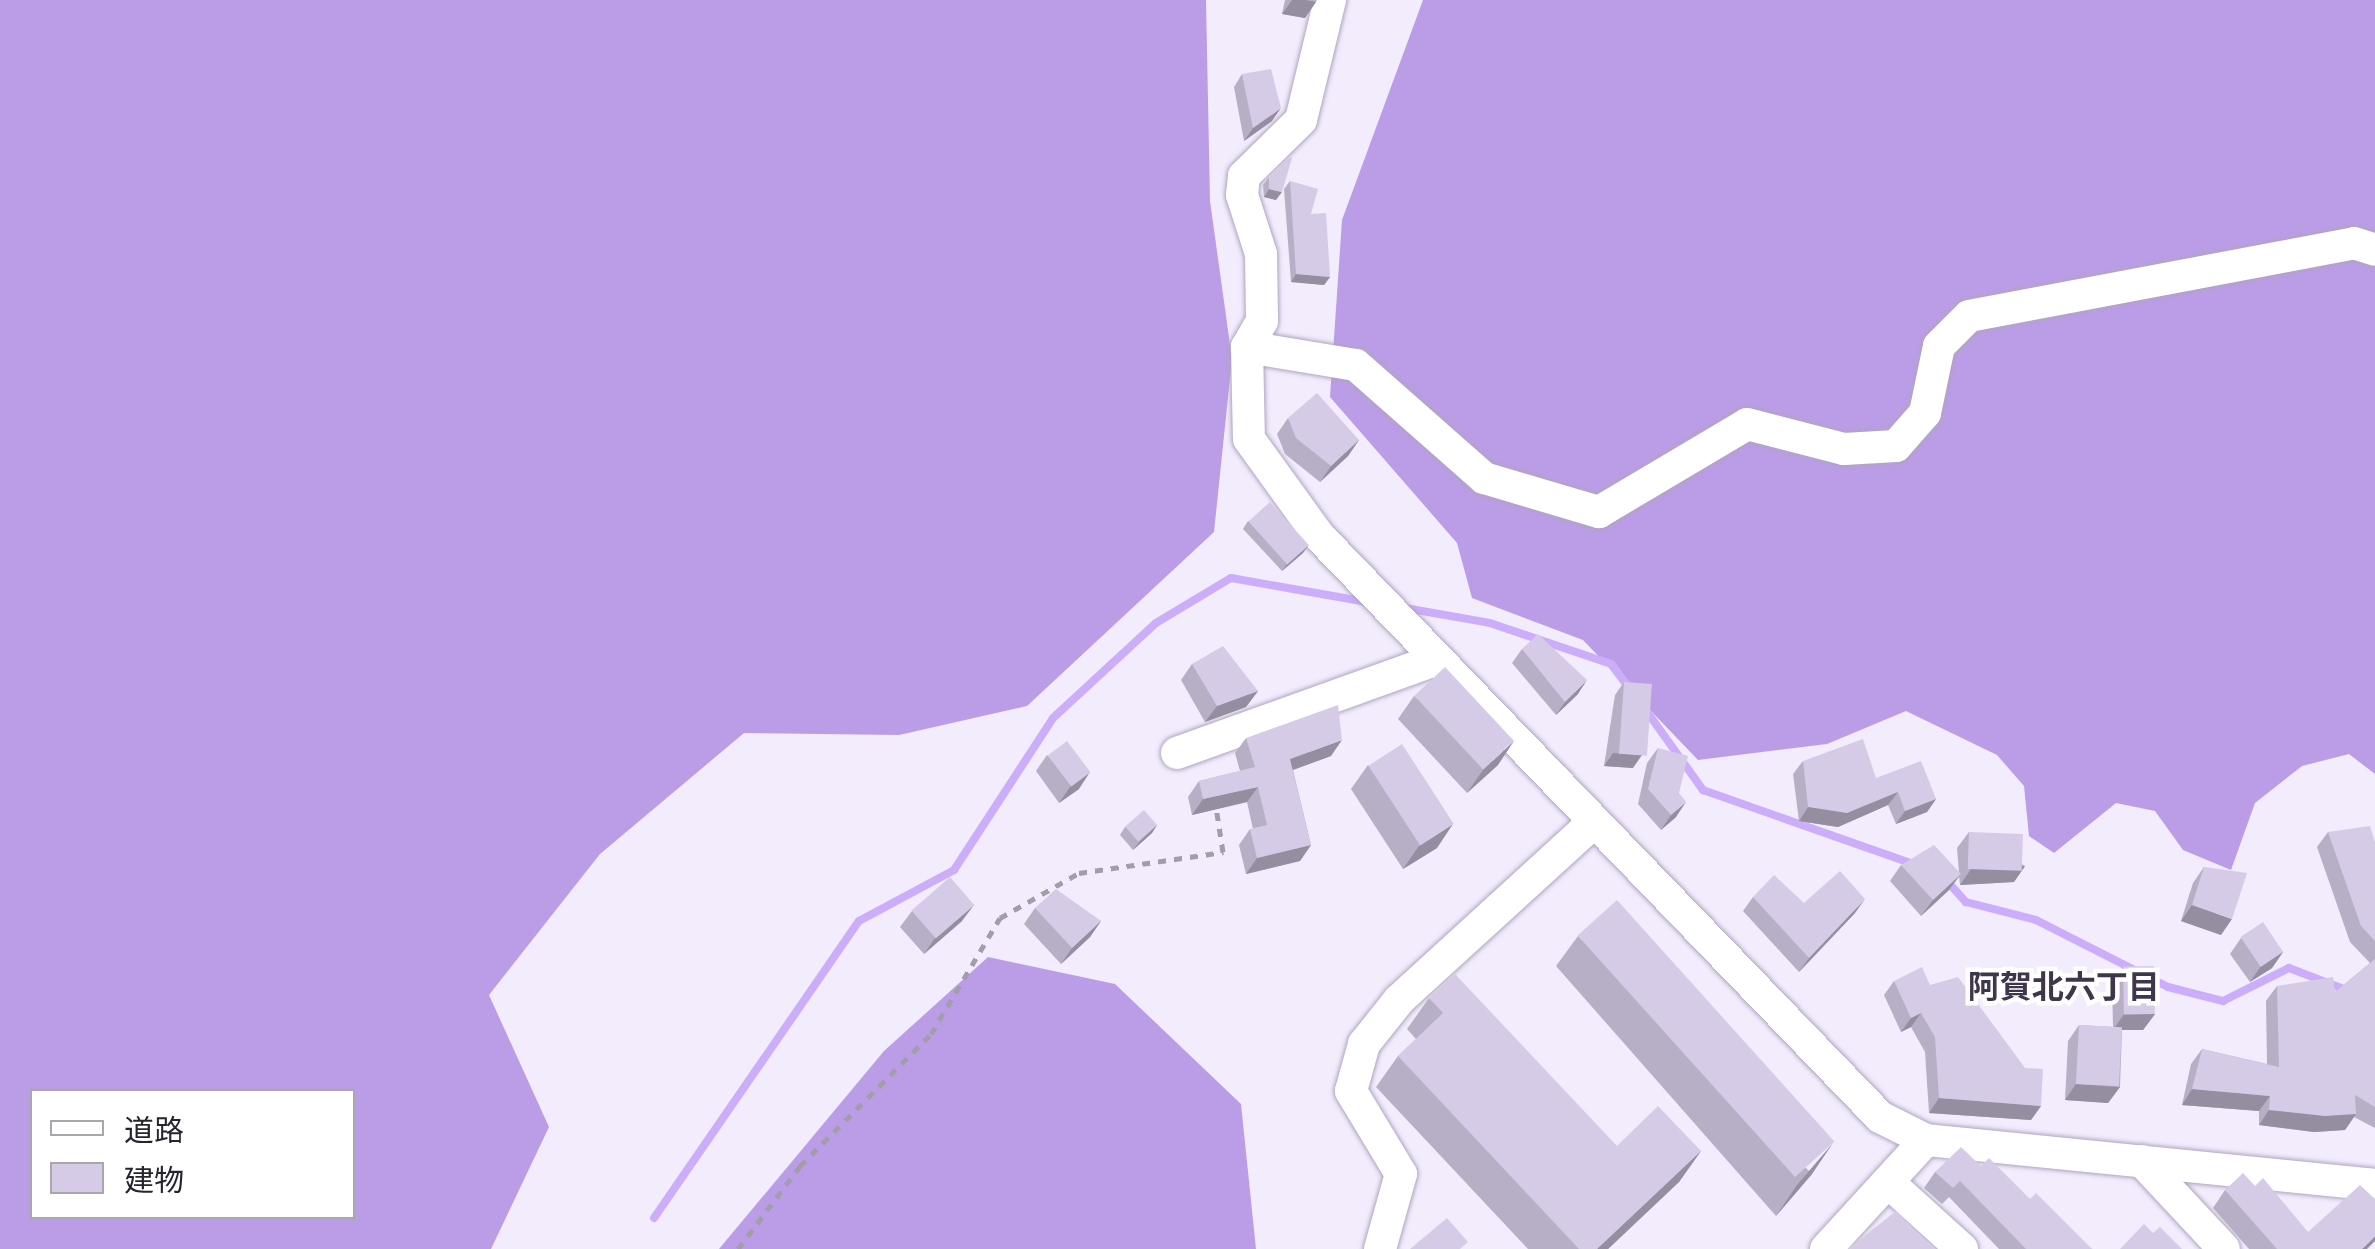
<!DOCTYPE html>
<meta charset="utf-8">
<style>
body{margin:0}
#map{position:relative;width:2375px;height:1249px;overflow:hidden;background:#f2ecfd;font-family:"Noto Serif","Noto Sans JP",serif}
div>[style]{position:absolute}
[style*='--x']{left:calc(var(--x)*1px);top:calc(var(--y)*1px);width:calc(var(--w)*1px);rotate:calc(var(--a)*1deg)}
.forest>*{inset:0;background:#bb9de7}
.stream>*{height:8px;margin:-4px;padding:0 4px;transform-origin:4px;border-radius:4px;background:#ccadf9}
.path>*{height:5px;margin-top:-2.5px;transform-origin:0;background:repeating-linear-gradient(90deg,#a29dab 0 8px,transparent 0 16px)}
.roads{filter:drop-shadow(0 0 2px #afa5c0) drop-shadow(0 0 2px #afa5c0)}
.minor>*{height:32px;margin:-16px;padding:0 16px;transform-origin:16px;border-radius:16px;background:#fff}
.wall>*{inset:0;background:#b7afc6}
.shaded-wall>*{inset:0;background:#958ea1}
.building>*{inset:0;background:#d5cbe6;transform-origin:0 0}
span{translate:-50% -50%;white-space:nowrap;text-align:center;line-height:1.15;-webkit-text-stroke:9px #fff;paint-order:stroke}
.neighbourhood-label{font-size:32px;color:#3f364c;font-weight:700}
.legend{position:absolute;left:30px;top:1089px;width:325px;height:130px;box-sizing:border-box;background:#fff;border:2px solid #a9a7ac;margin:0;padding:12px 18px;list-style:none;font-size:30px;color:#28242f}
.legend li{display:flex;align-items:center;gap:20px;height:50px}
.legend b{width:50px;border:2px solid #a9a7ac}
</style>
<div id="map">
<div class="forest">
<i style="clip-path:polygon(evenodd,0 0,1206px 0,1210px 201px,1232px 359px,1214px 532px,1027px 706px,899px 735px,744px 733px,600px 854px,489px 995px,549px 1127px,491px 1249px,0 1249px,0 0,32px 1092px,352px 1092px,352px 1216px,32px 1216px,32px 1092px)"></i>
<i style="clip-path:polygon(1423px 0,2375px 0,2375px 774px,2349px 754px,2302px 766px,2255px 803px,2231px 870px,2183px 850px,2155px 811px,2116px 803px,2054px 853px,2029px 836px,2024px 786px,1997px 755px,1906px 711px,1827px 744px,1698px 760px,1583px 640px,1472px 598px,1457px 543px,1330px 397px,1342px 220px)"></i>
<i style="clip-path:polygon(988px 957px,1115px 984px,1241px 1104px,1256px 1249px,719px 1249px,884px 1051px)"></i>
</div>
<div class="stream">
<i style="--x:1405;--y:608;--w:86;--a:10"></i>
<i style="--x:1490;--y:623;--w:128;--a:18.7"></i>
<i style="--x:1611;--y:664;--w:31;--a:53"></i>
<i style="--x:1645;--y:709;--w:100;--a:54.4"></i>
<i style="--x:1703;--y:790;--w:226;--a:19.4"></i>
<i style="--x:1946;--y:880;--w:30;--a:48"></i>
<i style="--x:1966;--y:902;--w:72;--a:14.4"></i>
<i style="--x:2036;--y:920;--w:148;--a:26.9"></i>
<i style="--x:2168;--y:987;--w:57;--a:14.3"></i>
<i style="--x:2223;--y:1001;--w:74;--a:-26.6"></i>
<i style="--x:2289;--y:968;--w:64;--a:21"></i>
<i style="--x:654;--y:1218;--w:361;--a:-55.4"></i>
<i style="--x:859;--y:921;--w:108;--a:-28.2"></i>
<i style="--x:954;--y:870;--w:181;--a:-56.9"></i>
<i style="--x:1053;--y:718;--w:140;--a:-42.7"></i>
<i style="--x:1156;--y:623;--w:87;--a:-31"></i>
<i style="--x:1231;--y:578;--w:138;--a:10"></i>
</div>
<div class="path">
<i style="--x:738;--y:1249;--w:104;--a:-53.2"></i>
<i style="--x:800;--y:1166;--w:186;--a:-45.2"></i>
<i style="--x:931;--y:1034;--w:135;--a:-59.3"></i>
<i style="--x:1000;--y:918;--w:91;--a:-29.7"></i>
<i style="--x:1079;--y:873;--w:146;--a:-8.3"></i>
<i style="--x:1223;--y:852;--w:46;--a:-98.8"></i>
</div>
<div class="roads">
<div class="minor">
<i style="--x:1330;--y:0;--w:123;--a:103.6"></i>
<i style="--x:1301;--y:120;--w:80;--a:135.5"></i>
<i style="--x:1244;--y:176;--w:19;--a:96"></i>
<i style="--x:1242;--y:195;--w:62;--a:72.1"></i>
<i style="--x:1261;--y:254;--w:67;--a:89.1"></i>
<i style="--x:1262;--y:321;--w:30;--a:120"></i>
<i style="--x:1247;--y:347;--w:92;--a:88.8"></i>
<i style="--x:1249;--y:439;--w:120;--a:54.2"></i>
<i style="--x:1319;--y:536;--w:808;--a:46"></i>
<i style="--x:1880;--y:1117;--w:51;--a:26.6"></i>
<i style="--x:1926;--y:1140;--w:451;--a:5.7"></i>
<i style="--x:1247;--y:347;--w:110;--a:9.4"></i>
<i style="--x:1356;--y:365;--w:171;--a:41.4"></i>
<i style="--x:1484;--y:478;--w:120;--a:16.5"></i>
<i style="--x:1599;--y:512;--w:172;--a:-30.7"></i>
<i style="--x:1747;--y:424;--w:100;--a:14.5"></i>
<i style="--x:1844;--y:449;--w:52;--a:-3.3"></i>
<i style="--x:1896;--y:446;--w:44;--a:-48.7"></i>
<i style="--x:1925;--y:413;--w:68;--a:-78.2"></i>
<i style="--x:1939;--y:346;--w:42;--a:-45"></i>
<i style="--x:1969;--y:316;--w:392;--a:-10.7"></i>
<i style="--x:2354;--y:243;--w:22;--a:18"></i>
<i style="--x:1177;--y:753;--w:274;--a:-19.8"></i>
<i style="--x:2142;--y:1161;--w:120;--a:47"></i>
<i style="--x:1888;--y:1182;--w:100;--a:42.2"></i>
<i style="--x:1380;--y:1249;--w:78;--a:-74.4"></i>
<i style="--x:1401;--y:1174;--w:97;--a:-121.1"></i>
<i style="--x:1351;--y:1091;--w:49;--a:-74.5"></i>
<i style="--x:1364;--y:1044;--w:56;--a:-51.5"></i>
<i style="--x:1399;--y:1000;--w:263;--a:-42.4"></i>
<i style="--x:1826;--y:1249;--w:148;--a:-47.5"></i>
</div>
</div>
<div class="wall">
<i style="clip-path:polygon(1285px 0,1317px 0,1305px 18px,1282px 14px)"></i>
<i style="clip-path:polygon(1242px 74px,1272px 121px,1244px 141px,1234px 87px)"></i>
<i style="clip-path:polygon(1269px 177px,1276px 200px,1264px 197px,1263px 185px)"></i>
<i style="clip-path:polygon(1290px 181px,1311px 214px,1330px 277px,1324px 285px,1291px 282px,1284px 189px)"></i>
<i style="clip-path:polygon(1288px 418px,1359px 440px,1348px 456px,1320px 482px,1285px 454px,1277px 434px)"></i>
<i style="clip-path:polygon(1248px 521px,1303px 553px,1282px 571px,1243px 529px)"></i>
<i style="clip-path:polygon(1522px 649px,1578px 694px,1556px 715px,1512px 663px)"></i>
<i style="clip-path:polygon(1192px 664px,1258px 691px,1246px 707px,1205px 722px,1181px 680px)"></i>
<i style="clip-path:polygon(1624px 682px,1633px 768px,1604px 766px,1615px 695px)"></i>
<i style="clip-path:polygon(1414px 696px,1498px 765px,1467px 793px,1398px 719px)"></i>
<i style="clip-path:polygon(1246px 738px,1331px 756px,1293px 770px,1311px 845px,1300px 861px,1246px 874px,1239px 845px,1250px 829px,1253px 829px,1247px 802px,1192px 815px,1188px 797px,1199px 781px,1240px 771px,1235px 753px)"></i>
<i style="clip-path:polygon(1658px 748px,1679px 793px,1676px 817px,1661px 830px,1638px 804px,1647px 763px)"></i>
<i style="clip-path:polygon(1047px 755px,1079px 789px,1059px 803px,1036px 771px)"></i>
<i style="clip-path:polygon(1803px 761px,1876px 778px,1936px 799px,1927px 812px,1896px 824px,1888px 805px,1838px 827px,1799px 821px,1793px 774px)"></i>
<i style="clip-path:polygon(1368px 765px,1437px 848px,1403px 869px,1351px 789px)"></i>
<i style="clip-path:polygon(1157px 825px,1152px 833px,1133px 850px,1120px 835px,1125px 827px)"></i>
<i style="clip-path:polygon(1969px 832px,2025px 866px,2014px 882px,1960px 885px,1959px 876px,1949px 890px,1921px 916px,1890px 881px,1901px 865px,1959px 873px,1957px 848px)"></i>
<i style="clip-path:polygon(2328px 832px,2375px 842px,2375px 1128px,2354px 1117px,2345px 1130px,2314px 1132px,2259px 1125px,2259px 1111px,2182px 1105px,2191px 1064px,2202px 1049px,2267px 1064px,2266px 1001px,2277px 986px,2335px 992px,2370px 963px,2350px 942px,2317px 847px)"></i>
<i style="clip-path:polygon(2204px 867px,2221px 935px,2181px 921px,2193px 883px)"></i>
<i style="clip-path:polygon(1753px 897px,1804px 903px,1855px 913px,1799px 972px,1743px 911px)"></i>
<i style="clip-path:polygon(1035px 908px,1101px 921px,1090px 937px,1061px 964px,1024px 924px)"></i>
<i style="clip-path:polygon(912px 911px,962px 921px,924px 954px,900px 927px)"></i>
<i style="clip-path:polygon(1578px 936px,1812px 1174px,1776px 1216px,1556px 966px)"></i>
<i style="clip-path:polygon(2241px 938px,2283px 952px,2272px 968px,2250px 982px,2230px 954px)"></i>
<i style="clip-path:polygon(2123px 967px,2155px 1014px,2143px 1030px,2122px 1030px,2120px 1087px,2108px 1103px,2065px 1100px,2068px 1041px,2079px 1025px,2113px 1027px,2112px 983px)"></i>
<i style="clip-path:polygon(1894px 981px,1930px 985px,2041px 1106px,2031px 1120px,1929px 1113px,1925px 1052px,1911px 1027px,1901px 1032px,1884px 995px)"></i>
<i style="clip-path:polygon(1429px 998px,1617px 1146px,1701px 1151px,1679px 1182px,1608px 1249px,1528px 1249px,1376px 1087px,1398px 1056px,1416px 1039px,1407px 1029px)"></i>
<i style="clip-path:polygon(1981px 1166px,2030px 1199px,2092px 1249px,1999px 1249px,1949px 1197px,1942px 1204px,1924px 1188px,1935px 1172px)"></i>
<i style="clip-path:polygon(2255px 1186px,2308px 1232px,2367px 1249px,2249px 1249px,2213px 1208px,2225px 1190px)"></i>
</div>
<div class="shaded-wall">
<i style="clip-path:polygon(1292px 0,1306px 0,1316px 2px,1305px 18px,1282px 14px)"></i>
<i style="clip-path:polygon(1281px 108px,1272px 121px,1244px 141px,1253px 128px)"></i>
<i style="clip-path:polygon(1269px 189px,1282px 192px,1276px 200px,1264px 197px)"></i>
<i style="clip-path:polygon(1296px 274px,1330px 277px,1324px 285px,1291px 282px)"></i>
<i style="clip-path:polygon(1359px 440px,1348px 456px,1320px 482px,1331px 466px)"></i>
<i style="clip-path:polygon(1309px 545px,1303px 553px,1282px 571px,1288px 563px)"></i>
<i style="clip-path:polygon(1587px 680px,1578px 694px,1556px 715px,1565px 702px)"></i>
<i style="clip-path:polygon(1258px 691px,1246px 707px,1205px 722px,1217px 706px)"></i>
<i style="clip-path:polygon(1342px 740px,1331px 756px,1279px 775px,1290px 759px)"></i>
<i style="clip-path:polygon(1514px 741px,1498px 765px,1467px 793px,1483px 770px)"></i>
<i style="clip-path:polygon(1613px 753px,1642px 755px,1633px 768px,1604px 766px)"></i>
<i style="clip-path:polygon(1090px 772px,1079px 789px,1059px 803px,1070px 787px)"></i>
<i style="clip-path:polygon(1258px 787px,1247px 802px,1192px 815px,1203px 799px)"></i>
<i style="clip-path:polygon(1898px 792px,1888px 805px,1838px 827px,1799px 821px,1808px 807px)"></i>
<i style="clip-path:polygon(1936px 799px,1927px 812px,1896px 824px,1905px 811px)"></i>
<i style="clip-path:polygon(1686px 802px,1676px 817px,1661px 830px,1671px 815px)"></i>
<i style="clip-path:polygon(1453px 824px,1437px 848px,1403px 869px,1419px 846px)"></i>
<i style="clip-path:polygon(1157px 825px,1152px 833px,1133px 850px,1139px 842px)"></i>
<i style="clip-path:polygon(1311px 845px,1300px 861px,1246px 874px,1257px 858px)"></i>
<i style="clip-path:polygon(2025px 866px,2014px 882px,1960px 885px,1971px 869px)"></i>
<i style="clip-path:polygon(1961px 874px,1949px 890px,1921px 916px,1933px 900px)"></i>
<i style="clip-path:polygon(1865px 899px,1855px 913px,1799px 972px,1809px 958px)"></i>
<i style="clip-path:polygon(974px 905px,962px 921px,924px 954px,935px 938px)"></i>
<i style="clip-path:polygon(2192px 905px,2232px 919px,2221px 935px,2181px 921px)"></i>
<i style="clip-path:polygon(1101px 921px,1090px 937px,1061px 964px,1072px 948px)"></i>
<i style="clip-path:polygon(2283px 952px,2272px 968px,2250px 982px,2261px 966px)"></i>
<i style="clip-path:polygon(1921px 1013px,1911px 1027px,1901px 1032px,1911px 1018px)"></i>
<i style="clip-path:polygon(2124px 1014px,2155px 1014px,2143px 1030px,2113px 1030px)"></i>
<i style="clip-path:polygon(2076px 1084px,2120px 1087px,2108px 1103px,2065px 1100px)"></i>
<i style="clip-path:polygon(2192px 1089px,2270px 1096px,2259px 1111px,2182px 1105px)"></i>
<i style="clip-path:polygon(1939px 1098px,2041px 1106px,2031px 1120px,1929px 1113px)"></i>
<i style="clip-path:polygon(2269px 1110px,2356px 1114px,2345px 1130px,2314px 1132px,2259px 1125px)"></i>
<i style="clip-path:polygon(1833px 1143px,1812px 1174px,1776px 1216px,1797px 1185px)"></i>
<i style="clip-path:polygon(1701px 1151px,1679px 1182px,1608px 1249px,1597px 1249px)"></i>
<i style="clip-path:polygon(2375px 1236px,2375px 1241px,2367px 1249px,2362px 1249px)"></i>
</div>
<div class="building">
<i style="clip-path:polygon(1271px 69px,1281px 108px,1253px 128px,1242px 74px)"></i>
<i style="clip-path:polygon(1289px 157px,1292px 158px,1282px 192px,1269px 189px,1269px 177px)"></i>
<i style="clip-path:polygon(1290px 181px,1318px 189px,1311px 214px,1326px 213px,1330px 277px,1296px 274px)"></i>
<i style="clip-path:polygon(1317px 393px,1359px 440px,1331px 466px,1296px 438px,1288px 418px)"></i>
<i style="left:1270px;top:502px;width:58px;height:29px;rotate:48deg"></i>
<i style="clip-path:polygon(1538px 634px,1587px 680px,1565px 702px,1522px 649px)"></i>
<i style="clip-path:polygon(1223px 646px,1258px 691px,1217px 706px,1192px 664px)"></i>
<i style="left:1445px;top:667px;width:101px;height:42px;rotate:47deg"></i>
<i style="left:1624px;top:682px;width:28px;height:72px;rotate:4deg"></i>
<i style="clip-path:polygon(1338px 705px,1342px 740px,1290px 759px,1311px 845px,1257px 858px,1250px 829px,1267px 825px,1258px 787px,1203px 799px,1199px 781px,1255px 767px,1246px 738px)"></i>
<i style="clip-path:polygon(1863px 739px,1876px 778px,1921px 761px,1936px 799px,1905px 811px,1898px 792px,1847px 813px,1808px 807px,1803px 761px)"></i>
<i style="left:1067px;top:741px;width:39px;height:24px;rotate:53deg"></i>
<i style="left:1402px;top:744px;width:95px;height:40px;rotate:57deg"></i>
<i style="clip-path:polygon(1658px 748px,1688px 756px,1679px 793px,1686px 802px,1671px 815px,1648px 789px)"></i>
<i style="left:1144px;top:810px;width:20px;height:25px;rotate:49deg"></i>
<i style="clip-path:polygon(2370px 826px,2375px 842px,2375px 941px,2361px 926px,2328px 832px)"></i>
<i style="left:1969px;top:832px;width:54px;height:37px;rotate:2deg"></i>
<i style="clip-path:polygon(1934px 845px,1961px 874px,1933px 900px,1901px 865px)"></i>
<i style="clip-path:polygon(2204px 867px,2247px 873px,2232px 919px,2192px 905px)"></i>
<i style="clip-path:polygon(1840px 871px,1865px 899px,1809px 958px,1753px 897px,1774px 875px,1804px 903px)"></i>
<i style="left:950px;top:877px;width:37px;height:51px;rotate:49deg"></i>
<i style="clip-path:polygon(1056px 889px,1101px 921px,1072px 948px,1035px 908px)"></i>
<i style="left:1617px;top:900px;width:325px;height:53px;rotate:48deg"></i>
<i style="left:2263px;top:922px;width:36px;height:27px;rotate:56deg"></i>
<i style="clip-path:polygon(2375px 959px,2375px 1107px,2355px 1095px,2356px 1114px,2325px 1116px,2269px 1110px,2270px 1096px,2192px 1089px,2202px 1049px,2279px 1067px,2277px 986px,2333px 977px,2335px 992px)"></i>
<i style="left:2154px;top:966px;width:48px;height:31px;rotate:89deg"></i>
<i style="clip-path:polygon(1922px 967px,1930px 985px,1958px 977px,2025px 1068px,2043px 1069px,2041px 1106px,1939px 1098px,1935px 1037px,1921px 1013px,1911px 1018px,1894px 981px)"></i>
<i style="clip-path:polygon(1455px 974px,1617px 1146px,1658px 1106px,1701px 1151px,1597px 1249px,1579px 1249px,1398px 1056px,1443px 1013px,1429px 998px)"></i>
<i style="left:2079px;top:1025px;width:43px;height:59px;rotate:3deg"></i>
<i style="clip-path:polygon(1961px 1147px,1981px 1166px,1989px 1158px,2030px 1199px,2036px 1193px,2092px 1249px,2026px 1249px,1960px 1181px,1953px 1188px,1935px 1172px)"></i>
<i style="clip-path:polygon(2243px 1173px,2255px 1186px,2263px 1178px,2308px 1232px,2360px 1185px,2375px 1199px,2375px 1236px,2362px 1249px,2277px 1249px,2225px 1190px)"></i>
<i style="clip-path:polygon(1896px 1211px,1934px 1249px,1848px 1249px)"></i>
<i style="clip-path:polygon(1447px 1218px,1468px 1242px,1460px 1249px,1410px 1249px)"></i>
<i style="clip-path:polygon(2144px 1224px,2153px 1233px,2160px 1227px,2182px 1249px,2120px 1249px)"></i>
</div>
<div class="neighbourhood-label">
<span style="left:2064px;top:986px">阿賀北六丁目</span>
</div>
<ul class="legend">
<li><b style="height:12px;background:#fff"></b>道路</li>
<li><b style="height:28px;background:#d5cbe6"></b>建物</li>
</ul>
</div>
